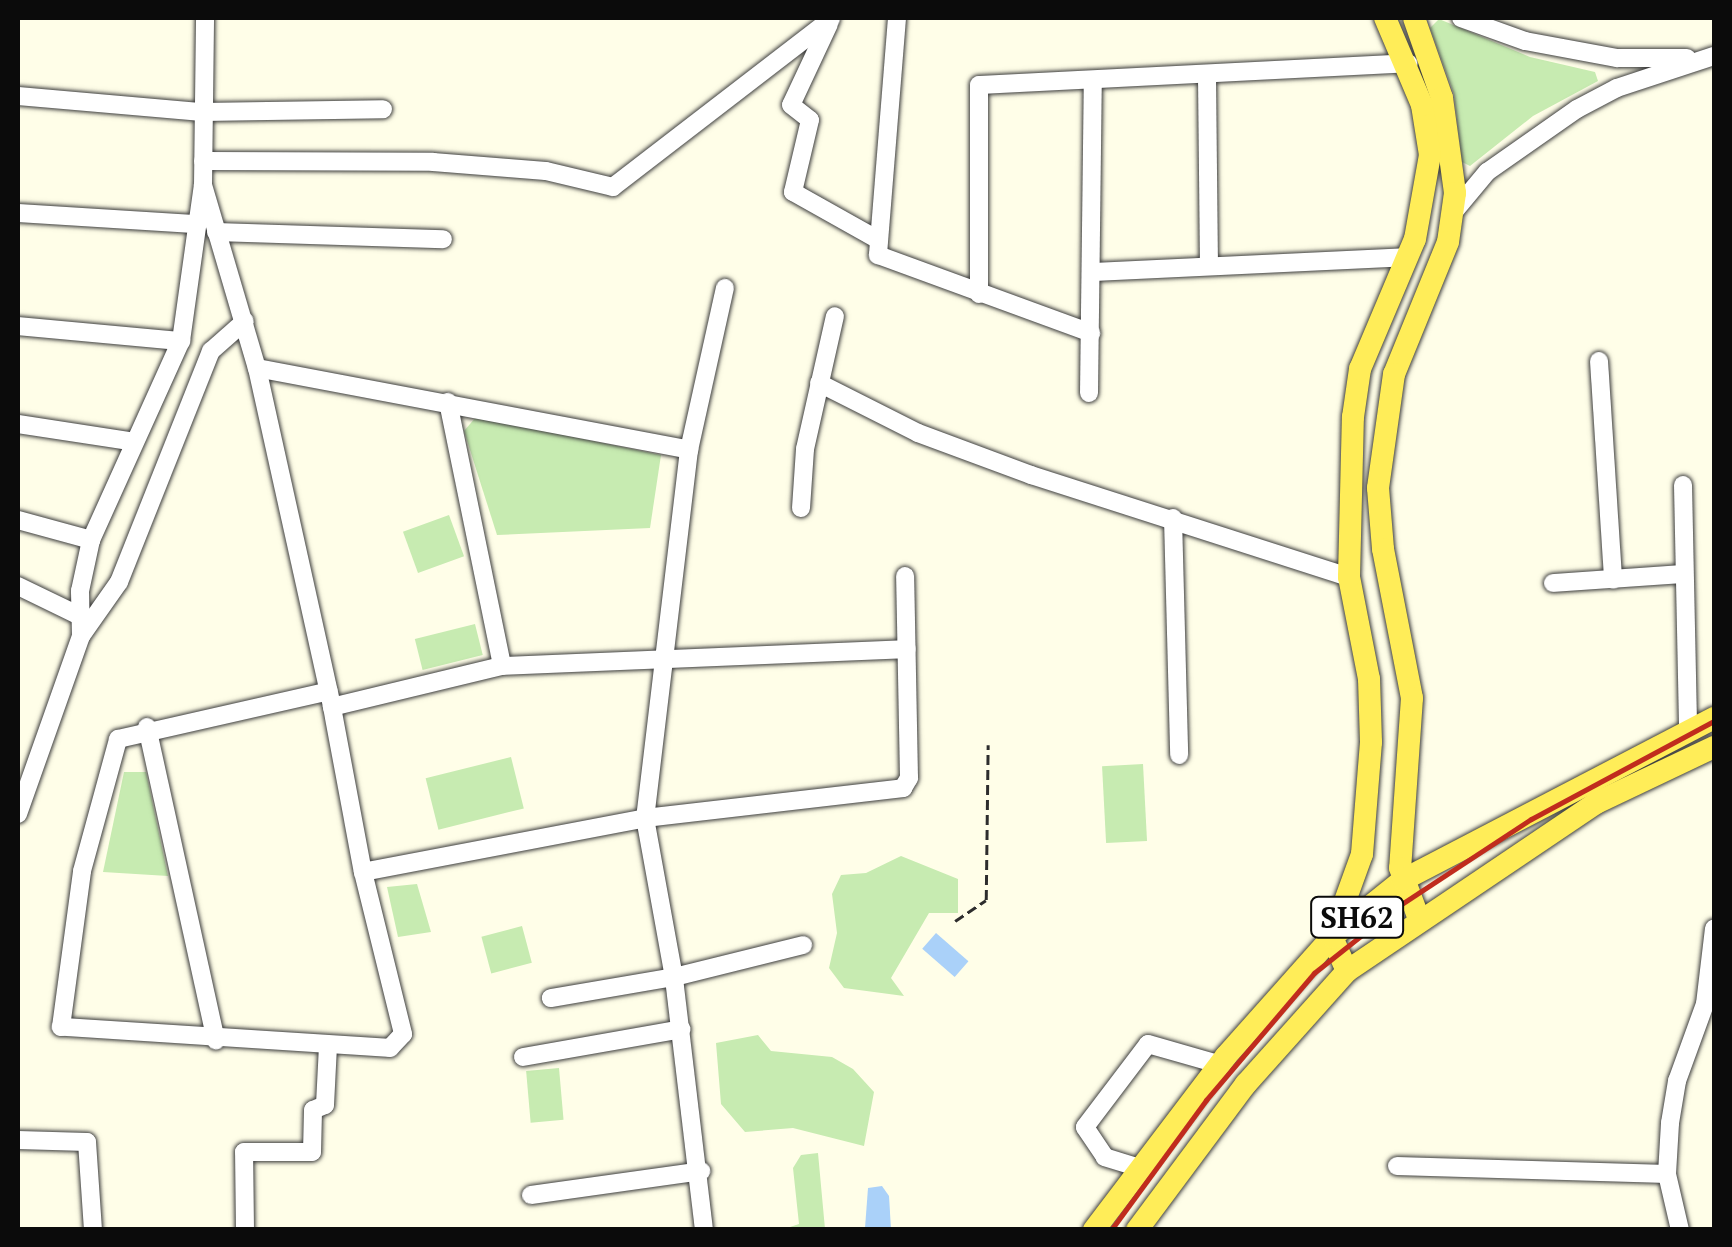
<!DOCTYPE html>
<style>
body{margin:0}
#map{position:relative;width:1732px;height:1247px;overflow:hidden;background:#fffee8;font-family:"PT Serif",serif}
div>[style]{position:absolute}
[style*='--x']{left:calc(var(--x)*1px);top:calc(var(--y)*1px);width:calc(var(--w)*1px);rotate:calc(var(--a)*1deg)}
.green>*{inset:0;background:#c7ebb1;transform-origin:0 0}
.water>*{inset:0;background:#aad1f9;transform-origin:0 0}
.path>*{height:2.5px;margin-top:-1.25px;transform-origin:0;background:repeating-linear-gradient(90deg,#2d2d2d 0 10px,transparent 0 15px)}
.roads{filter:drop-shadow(0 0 2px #3e3e3e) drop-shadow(0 0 2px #3e3e3e)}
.minor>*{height:18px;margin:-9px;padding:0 9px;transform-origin:9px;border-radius:9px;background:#fff}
.major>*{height:22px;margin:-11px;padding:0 11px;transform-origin:11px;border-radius:11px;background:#ffed58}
.rail>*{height:5px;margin:-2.5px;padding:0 2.5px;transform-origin:2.5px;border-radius:2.5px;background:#c02c1d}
span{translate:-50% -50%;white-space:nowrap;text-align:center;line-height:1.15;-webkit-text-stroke:10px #fff;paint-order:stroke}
.shield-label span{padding:2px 8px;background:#fff;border:2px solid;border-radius:8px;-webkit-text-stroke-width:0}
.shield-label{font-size:30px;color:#0b0b0b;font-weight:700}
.frame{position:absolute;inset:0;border:20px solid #0b0b0b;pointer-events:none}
</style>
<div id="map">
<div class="green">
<i style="clip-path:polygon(1439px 19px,1530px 57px,1595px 72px,1598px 81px,1533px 116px,1470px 166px,1462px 162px,1454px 94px,1430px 28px)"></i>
<i style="clip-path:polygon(476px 417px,661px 455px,650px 528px,497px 535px,464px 431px)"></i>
<i style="left:449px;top:515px;width:44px;height:49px;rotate:70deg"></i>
<i style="left:475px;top:624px;width:32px;height:62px;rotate:76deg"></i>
<i style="left:511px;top:757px;width:53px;height:88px;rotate:76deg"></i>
<i style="left:1143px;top:764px;width:77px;height:41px;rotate:87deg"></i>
<i style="clip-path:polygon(124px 772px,146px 772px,168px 876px,103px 872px)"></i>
<i style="clip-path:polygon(901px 856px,958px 879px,958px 913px,929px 913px,891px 978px,904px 996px,844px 988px,829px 968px,837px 933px,832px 894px,841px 875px,866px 873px)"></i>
<i style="clip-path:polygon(417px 884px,431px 932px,398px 937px,387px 887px)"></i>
<i style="left:522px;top:926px;width:38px;height:42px;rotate:75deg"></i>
<i style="clip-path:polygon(758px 1035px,771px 1051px,832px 1057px,853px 1069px,874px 1092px,864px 1146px,793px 1128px,745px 1132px,721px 1104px,716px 1043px)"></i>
<i style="left:559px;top:1068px;width:52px;height:33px;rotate:85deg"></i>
<i style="clip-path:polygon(818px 1153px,825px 1229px,784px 1229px,799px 1224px,793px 1168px,801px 1155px)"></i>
</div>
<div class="water">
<i style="left:936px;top:933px;width:43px;height:21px;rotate:41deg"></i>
<i style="clip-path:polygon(882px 1186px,889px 1196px,891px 1229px,865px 1228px,868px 1188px)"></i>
</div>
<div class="path">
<i style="--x:955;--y:921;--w:37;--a:-34"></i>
<i style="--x:986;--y:900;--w:155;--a:-89.3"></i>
</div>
<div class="roads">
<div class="minor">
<i style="--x:897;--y:18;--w:238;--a:94.6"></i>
<i style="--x:878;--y:255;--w:227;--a:20.1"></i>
<i style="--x:1461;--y:18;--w:68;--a:19.8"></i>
<i style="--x:1525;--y:41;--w:94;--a:10.5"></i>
<i style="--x:1617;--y:58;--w:70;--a:0"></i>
<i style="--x:829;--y:24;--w:89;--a:115.1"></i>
<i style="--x:791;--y:105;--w:24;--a:38"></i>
<i style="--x:810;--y:120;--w:74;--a:103.3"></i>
<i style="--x:793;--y:192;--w:94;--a:29.3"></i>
<i style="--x:1207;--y:76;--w:189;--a:89.4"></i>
<i style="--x:18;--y:96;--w:185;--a:5"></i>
<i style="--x:202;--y:112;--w:181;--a:-0.9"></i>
<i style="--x:203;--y:161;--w:230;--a:0.2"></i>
<i style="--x:433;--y:162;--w:113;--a:4.6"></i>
<i style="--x:546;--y:171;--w:69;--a:13.4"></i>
<i style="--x:613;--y:187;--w:275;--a:-37.6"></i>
<i style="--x:203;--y:185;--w:191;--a:73.6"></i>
<i style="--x:257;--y:368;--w:347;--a:77.5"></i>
<i style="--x:332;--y:707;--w:168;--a:79.4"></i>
<i style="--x:363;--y:872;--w:167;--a:76.1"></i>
<i style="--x:403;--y:1034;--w:19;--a:133"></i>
<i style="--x:390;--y:1048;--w:330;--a:-176.3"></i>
<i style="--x:61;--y:1027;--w:157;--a:-82.3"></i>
<i style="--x:82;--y:871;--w:137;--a:-74.7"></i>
<i style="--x:118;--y:739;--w:216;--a:-12.8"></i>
<i style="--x:18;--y:213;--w:176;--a:3.6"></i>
<i style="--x:1452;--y:214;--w:55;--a:-50.2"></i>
<i style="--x:1487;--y:172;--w:110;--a:-35"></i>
<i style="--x:1577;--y:109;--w:45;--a:-27.7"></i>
<i style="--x:1617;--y:88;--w:102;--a:-18.3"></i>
<i style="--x:216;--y:232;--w:227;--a:1.8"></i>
<i style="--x:1092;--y:272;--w:315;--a:-2.7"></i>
<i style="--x:979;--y:294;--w:209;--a:-90"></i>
<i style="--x:979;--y:85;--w:430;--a:-2.9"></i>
<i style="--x:18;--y:326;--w:164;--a:5.3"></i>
<i style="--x:1599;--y:361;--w:219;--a:86.3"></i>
<i style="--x:257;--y:368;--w:440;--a:10.7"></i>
<i style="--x:689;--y:450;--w:371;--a:96.8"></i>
<i style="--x:645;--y:818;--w:162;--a:79.7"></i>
<i style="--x:674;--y:977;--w:125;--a:170.3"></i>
<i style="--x:819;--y:383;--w:111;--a:26.8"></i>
<i style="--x:918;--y:433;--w:121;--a:20.4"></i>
<i style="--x:1031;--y:475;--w:334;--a:17.8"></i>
<i style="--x:1089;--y:393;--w:312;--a:-89.3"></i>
<i style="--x:448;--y:402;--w:269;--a:78.4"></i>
<i style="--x:18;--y:424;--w:118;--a:8.7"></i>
<i style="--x:689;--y:450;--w:166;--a:-77.5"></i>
<i style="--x:1683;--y:485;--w:246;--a:88.8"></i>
<i style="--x:801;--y:508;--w:59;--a:-86.1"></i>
<i style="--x:805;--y:449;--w:136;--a:-77.3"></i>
<i style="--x:1173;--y:518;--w:237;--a:88.5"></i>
<i style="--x:18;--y:520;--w:76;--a:15.3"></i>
<i style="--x:1553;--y:583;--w:128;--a:-4"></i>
<i style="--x:18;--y:586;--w:69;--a:25.8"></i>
<i style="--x:81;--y:636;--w:45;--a:-91.3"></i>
<i style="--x:80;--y:591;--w:52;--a:-77.8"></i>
<i style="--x:91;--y:540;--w:218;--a:-65.7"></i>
<i style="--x:181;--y:341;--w:158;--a:-82"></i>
<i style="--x:203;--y:185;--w:167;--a:-89.3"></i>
<i style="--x:332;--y:707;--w:175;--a:-13.6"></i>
<i style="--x:502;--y:666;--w:405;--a:-2.4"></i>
<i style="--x:147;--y:727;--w:321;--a:77.6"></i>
<i style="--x:18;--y:814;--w:189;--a:-70.5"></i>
<i style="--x:81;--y:636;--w:66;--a:-54.9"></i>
<i style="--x:119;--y:582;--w:249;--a:-68.3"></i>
<i style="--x:211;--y:351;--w:45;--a:-41.4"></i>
<i style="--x:363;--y:872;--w:287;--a:-10.8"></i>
<i style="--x:645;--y:818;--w:260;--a:-6.6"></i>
<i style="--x:903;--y:788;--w:12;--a:-59"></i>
<i style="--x:909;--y:778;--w:202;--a:-91.1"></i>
<i style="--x:523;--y:1057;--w:161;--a:-10"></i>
<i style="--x:18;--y:1140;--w:69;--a:1.7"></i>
<i style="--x:87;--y:1142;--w:88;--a:86.1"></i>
<i style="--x:1397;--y:1166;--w:270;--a:1.7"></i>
<i style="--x:1140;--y:1168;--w:37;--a:-163"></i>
<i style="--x:1105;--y:1157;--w:36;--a:-124"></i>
<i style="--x:1085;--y:1127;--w:104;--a:-52.8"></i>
<i style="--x:1148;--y:1044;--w:76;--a:16"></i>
<i style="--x:531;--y:1195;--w:172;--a:-8"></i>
<i style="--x:245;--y:1230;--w:78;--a:-90.7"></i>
<i style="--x:244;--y:1152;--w:68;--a:0"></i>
<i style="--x:312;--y:1152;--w:42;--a:-88.6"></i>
<i style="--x:313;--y:1110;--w:13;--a:-23"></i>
<i style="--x:325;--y:1105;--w:60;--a:-87.1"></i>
<i style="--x:704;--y:1230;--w:255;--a:-96.8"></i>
<i style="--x:674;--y:977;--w:133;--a:-13.9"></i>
<i style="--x:1680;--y:1230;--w:57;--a:-103.1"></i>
<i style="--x:1667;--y:1174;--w:51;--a:-86.6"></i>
<i style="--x:1670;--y:1123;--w:43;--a:-80.5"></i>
<i style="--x:1677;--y:1081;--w:82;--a:-70"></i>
<i style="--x:1705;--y:1004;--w:76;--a:-83.2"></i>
</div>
<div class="major">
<i style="--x:1414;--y:18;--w:85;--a:70.7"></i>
<i style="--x:1442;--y:98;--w:96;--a:82.2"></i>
<i style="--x:1455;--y:193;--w:49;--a:98.1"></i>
<i style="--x:1448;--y:242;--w:143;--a:112.2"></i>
<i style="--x:1394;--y:374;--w:115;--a:98"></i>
<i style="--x:1378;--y:488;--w:61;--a:85.3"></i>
<i style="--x:1383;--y:549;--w:152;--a:79"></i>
<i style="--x:1412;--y:698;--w:170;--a:94"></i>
<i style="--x:1400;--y:868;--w:54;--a:69.6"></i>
<i style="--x:1347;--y:971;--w:37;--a:-114"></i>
<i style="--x:1332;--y:937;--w:88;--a:-70.1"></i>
<i style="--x:1362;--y:854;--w:112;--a:-85.4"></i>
<i style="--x:1371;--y:742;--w:63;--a:-91.8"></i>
<i style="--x:1369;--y:679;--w:104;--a:-101.1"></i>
<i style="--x:1349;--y:577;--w:160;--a:-88.6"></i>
<i style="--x:1353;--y:417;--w:49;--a:-81.7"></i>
<i style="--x:1360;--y:369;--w:141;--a:-67.1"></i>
<i style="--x:1415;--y:239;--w:85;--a:-79.9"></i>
<i style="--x:1430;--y:155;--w:51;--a:-99.1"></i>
<i style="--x:1422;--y:105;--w:95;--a:-113"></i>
<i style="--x:1094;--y:1230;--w:218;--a:-52.8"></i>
<i style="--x:1226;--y:1056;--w:159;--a:-48.3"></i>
<i style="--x:1332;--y:937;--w:91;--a:-38.8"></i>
<i style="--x:1403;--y:880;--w:351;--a:-27.5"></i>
<i style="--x:1137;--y:1230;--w:182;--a:-53.3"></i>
<i style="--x:1246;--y:1084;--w:152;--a:-48.2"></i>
<i style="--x:1347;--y:971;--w:300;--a:-34"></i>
<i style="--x:1596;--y:803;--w:131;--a:-25.4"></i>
</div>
</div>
<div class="rail">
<i style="--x:1111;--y:1230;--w:161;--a:-53.8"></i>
<i style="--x:1206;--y:1100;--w:167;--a:-49.6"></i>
<i style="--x:1314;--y:973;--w:106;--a:-38.5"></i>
<i style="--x:1397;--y:907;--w:160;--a:-33.3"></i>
<i style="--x:1531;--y:819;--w:208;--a:-28.2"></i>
</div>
<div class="shield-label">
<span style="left:1357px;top:917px">SH62</span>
</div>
<div class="frame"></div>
</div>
